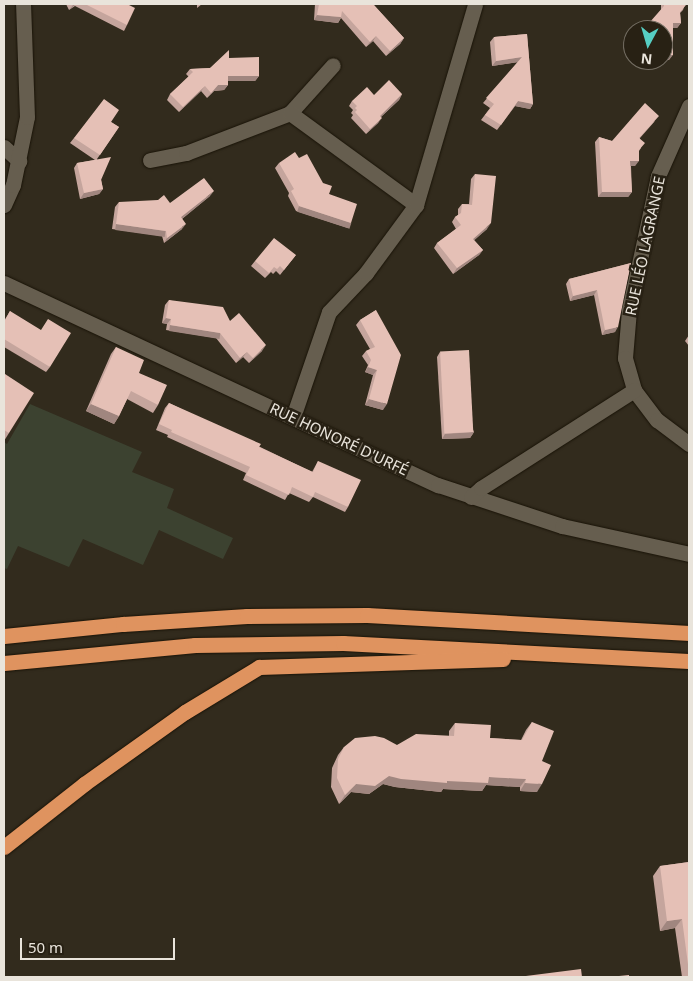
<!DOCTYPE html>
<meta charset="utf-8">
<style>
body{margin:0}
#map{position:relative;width:693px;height:981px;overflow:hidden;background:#322b1d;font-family:"Noto Sans",sans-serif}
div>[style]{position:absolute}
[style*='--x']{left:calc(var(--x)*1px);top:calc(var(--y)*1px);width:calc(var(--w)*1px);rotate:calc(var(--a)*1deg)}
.green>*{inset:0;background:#3c4230}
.roads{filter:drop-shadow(0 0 1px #191307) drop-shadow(0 0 1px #191307)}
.street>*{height:15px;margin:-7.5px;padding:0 7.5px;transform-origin:7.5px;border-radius:7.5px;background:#665e4f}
.highway>*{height:15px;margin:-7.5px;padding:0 7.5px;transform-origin:7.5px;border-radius:7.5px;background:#df935f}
.wall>*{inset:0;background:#c5a59d}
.shaded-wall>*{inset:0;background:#a0867f;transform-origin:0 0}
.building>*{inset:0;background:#e5c0b6;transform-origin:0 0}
span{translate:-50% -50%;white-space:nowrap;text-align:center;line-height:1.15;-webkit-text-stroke:5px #282114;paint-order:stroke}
.street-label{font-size:15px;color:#e9e4db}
.frame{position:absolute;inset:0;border:5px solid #e9e4db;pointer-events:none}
.north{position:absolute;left:623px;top:20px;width:50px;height:50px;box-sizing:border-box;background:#282114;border:1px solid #756f64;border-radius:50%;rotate:186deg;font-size:14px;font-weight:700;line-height:20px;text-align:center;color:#e9e4db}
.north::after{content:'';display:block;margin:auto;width:18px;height:22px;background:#56cec3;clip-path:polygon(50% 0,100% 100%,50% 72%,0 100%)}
.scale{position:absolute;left:20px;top:938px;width:155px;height:22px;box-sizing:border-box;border:2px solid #e9e4db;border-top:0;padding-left:6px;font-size:15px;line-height:18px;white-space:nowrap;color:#e9e4db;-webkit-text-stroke:4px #282114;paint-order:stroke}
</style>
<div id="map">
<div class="green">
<i style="clip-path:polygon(30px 404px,142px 452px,132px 472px,174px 489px,167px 508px,233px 538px,223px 559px,159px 530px,143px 565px,83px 539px,69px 567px,18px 546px,7px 569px,4px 568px,4px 442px,7px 444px)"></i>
</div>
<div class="roads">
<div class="street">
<i style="--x:689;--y:106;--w:77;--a:113.9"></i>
<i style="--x:658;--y:176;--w:137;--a:102.2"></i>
<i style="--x:629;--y:310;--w:48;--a:94.8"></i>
<i style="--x:625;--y:358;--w:33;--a:74"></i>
<i style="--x:634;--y:390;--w:38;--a:53"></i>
<i style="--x:657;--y:420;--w:40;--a:37"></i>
<i style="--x:290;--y:113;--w:64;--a:-48.1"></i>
<i style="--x:4;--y:147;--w:21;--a:43"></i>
<i style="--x:150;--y:160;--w:37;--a:-11"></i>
<i style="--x:186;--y:153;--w:111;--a:-21"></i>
<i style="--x:290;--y:113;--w:156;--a:36.1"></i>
<i style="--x:4;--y:205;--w:22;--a:-66"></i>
<i style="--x:13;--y:185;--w:69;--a:-78.4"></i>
<i style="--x:27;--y:117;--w:113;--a:-92"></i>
<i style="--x:4;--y:283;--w:479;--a:25"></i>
<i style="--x:438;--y:485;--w:131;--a:18.3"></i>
<i style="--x:562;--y:526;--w:130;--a:12.4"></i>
<i style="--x:293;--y:417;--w:111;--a:-71.1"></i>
<i style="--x:329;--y:312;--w:54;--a:-46.5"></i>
<i style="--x:366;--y:273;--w:84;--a:-53.7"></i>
<i style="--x:416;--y:205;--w:209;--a:-73.6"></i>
<i style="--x:471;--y:497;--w:13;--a:-42"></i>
<i style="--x:481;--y:488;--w:182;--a:-32.6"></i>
</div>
<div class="highway">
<i style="--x:4;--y:636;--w:120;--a:-5.8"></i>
<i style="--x:123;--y:624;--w:124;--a:-3.7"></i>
<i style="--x:247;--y:616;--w:120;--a:-0.5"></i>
<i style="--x:367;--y:615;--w:323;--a:3.2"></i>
<i style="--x:4;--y:663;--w:192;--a:-5.4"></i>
<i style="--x:195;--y:645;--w:148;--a:-0.8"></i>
<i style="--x:343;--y:643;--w:346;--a:3"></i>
<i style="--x:4;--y:847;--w:102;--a:-38.2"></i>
<i style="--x:84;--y:784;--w:124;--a:-35.5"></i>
<i style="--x:185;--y:712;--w:87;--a:-31.3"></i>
<i style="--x:259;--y:667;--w:244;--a:-1.9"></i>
</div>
</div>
<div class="wall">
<i style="clip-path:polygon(66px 4px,127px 4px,127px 25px,124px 31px,75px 6px,69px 10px)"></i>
<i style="clip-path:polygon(197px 4px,202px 4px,197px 8px)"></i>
<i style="clip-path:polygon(315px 4px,373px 4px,404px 38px,400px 44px,386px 56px,373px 41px,366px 47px,341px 18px,338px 23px,314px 20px)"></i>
<i style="clip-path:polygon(661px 4px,685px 4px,683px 10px,680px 13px,681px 23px,677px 28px,673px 28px,669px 60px,651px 61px,663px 60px,663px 30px,650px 30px,650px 28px,646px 28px,661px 10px)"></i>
<i style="clip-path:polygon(527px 34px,533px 104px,530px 109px,515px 106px,497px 130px,481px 120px,490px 108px,483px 103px,518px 62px,492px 66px,490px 42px,494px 37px)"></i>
<i style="clip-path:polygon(229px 58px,259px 76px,255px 81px,228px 81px,228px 85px,224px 90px,214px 91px,207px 98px,201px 91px,179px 112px,167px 100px,170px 94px,189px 77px,186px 74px,190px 69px,210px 68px)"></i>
<i style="clip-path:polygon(402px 94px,399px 100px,381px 117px,378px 123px,366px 134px,351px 118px,353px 115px,351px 113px,353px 110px,349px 106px,352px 101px,374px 95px)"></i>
<i style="clip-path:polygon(655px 121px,640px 138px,641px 148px,639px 151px,635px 166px,631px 166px,632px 192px,628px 197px,598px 197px,595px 142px,599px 137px,612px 141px)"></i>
<i style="clip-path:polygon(111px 122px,119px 127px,97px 159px,103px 189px,99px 194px,80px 199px,74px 168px,77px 163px,95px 160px,70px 143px,74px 138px)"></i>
<i style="clip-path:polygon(279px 163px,329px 194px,351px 223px,348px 228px,296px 211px,288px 196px,289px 193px,275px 168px)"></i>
<i style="clip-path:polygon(475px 174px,487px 229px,474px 240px,483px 250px,479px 255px,453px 274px,434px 248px,437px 243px,456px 229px,452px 222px,455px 217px,458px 215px,458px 209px,462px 204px,469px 204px,471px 179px)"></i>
<i style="clip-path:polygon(210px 196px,182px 219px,182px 229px,164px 243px,162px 236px,112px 229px,115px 207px,119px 202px,170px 203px)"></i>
<i style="clip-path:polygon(296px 255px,280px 275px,276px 271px,273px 274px,271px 272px,265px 278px,251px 266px,255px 261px)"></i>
<i style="clip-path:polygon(631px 263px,615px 332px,602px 335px,594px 295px,570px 301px,566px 284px,569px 279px)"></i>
<i style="clip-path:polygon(169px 300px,230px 321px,262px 351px,249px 363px,243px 357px,236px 363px,216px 338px,166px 330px,167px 324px,162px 323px,165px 305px)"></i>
<i style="clip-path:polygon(376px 310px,383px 410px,365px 405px,373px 375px,365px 372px,368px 365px,362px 356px,366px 351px,370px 349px,356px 325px,360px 320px)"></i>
<i style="clip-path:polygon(10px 311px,50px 367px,46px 372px,4px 347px,4px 321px)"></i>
<i style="clip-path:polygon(689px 335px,689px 346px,685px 341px)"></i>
<i style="clip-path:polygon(116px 347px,139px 373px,158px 405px,153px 413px,127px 399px,119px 416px,114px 424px,86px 411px,111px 354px)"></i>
<i style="clip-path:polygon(440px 352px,474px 432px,470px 438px,442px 439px,437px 357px)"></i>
<i style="clip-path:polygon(4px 376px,9px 433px,4px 441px)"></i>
<i style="clip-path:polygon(169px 403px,312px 472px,318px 461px,348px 507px,345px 512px,313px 497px,309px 502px,289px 493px,285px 500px,243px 480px,246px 473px,167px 437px,168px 435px,156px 430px,165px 408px)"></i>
<i style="clip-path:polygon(532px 722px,542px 761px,537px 792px,520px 791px,520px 787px,486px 785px,482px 791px,443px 789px,441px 792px,395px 787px,383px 784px,369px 794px,351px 792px,339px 804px,331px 787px,332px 768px,338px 755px,344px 747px,397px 745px,449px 736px,449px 731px,455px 723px,490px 738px,521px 740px,526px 730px)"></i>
<i style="clip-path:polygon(689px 862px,689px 977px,682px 977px,675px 928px,660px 931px,653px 876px,660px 866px)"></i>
</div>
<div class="shaded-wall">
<i style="clip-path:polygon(74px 4px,76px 4px,69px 10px,73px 5px)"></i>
<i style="clip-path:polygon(317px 15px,341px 17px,338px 23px,314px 20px)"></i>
<i style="clip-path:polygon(650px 22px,653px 23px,650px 28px,646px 28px)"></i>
<i style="clip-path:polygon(673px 23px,681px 23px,677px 28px,669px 28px)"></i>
<i style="clip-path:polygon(376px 36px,373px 41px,366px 47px,370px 42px)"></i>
<i style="clip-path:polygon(404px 38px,400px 44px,386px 56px,390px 51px)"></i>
<i style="clip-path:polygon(663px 55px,673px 55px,669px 60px,651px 61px,663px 60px)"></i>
<i style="clip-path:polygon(522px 57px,519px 62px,492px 66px,496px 61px)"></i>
<i style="clip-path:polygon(228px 76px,259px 76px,255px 81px,224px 81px)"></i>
<i style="clip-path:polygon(218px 85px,228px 85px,224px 90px,214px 91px,207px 98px)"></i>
<i style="clip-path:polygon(205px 86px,201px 91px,179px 112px,183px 107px)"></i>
<i style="clip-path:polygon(402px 94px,399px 100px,376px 121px,380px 116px)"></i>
<i style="clip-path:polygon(518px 101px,533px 104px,530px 109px,515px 106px,497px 130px)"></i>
<i style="clip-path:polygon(382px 118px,378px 123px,366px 134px,370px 129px)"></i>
<i style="clip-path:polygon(630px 161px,639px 161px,635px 166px,627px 166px)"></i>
<i style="clip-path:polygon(103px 189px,99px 194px,80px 199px,84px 193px)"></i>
<i style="clip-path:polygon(214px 191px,210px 196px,178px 222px,181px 217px)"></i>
<i style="clip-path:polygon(602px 192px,632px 192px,628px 197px,598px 197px)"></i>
<i style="left:299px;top:206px;width:55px;height:6px;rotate:18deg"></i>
<i style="clip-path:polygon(491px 223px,487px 229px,470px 244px,473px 239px)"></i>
<i style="left:116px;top:224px;width:50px;height:6px;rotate:8deg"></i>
<i style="clip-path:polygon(186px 224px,182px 229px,164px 243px,167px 238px)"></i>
<i style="clip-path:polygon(483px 250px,479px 255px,453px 274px,457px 268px)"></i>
<i style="clip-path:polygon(597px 290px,594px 295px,570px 301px,573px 296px)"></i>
<i style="clip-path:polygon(166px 318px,171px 319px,167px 324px,162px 323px)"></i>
<i style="left:170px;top:325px;width:51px;height:6px;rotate:9deg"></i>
<i style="clip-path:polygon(618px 327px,615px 332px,602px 335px,605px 330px)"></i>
<i style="clip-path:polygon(266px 345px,262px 351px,249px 363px,253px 358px)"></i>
<i style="clip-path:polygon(247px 352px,243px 357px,236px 363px,240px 358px)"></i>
<i style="clip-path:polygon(368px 367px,377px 370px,373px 375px,365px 372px)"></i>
<i style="clip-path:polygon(369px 399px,387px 404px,383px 410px,365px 405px)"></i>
<i style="clip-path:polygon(91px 404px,119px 416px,114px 424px,86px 411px)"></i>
<i style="clip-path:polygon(474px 432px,470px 438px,442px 439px,445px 434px)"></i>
<i style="clip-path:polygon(389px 776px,447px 781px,489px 777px,526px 779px,520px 787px,486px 785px,482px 791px,443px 789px,441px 792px,395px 787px,383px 784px,369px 794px,351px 792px,339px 804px,345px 795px,356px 784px)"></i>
<i style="clip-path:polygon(525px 783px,542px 784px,537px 792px,520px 791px)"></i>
<i style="clip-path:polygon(682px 919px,675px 928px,660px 931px,667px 921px)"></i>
</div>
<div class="building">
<i style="clip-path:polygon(85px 4px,127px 4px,135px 8px,127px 25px)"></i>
<i style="clip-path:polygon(319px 4px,373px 4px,404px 38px,390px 51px,376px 36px,370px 42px,342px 11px,341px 17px,317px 15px)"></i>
<i style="clip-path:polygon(664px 4px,685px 4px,686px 5px,680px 12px,681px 23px,673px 23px,673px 55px,663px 55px,663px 30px,654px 30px,653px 23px,650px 22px,664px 6px)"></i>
<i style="clip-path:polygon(527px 34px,533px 104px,518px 101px,501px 125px,485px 115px,494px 104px,486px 98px,522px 57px,496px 61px,494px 37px)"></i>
<i style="clip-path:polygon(229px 50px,229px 58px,259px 57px,259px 76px,228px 76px,228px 85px,218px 85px,211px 93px,205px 86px,183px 107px,170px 94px,193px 72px,190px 69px,210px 68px)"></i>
<i style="clip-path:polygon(389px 80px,402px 94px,380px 116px,382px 118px,370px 129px,355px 112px,357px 110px,355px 108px,357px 106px,352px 101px,367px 87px,374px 95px)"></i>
<i style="clip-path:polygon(104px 99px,119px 110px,111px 122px,119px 127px,100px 155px,74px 138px)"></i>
<i style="clip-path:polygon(645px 103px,659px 116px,639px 138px,645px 143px,639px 150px,639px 161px,630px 161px,632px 192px,602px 192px,599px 137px,612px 141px)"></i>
<i style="clip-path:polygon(295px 152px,299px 158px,307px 154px,323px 183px,332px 186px,329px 194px,357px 204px,351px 223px,299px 206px,291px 191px,294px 189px,279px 163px)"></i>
<i style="clip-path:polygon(111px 157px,101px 180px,103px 189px,84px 193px,77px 163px)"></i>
<i style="clip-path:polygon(475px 174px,496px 176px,491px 223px,473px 239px,483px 250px,457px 268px,437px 243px,461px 225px,455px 217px,461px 213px,462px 204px,472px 205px)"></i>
<i style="clip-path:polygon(204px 178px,214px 191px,181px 217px,186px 224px,167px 238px,166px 231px,116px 224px,119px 202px,158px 200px,164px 195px,170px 203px)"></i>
<i style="clip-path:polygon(274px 238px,296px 255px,284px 270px,280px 266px,277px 269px,274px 267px,269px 273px,255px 261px)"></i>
<i style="clip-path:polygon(631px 263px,618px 327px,605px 330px,597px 290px,573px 296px,569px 279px)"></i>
<i style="clip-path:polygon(169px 300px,223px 307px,230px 321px,239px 313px,266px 345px,253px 358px,247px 352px,240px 358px,220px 333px,170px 325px,171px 319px,166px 318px)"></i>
<i style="clip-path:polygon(376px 310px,401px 355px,387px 404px,369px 399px,377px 370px,368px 367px,371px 360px,366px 351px,375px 347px,360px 320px)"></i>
<i style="clip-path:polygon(10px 311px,41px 330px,48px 319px,71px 333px,50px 367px,4px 339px,4px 322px)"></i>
<i style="clip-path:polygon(116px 347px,144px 360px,139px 373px,167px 385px,158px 405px,131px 391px,119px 416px,91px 404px)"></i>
<i style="left:469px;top:350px;width:82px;height:29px;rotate:87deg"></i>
<i style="clip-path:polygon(5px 374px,34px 393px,9px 433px,4px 430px,4px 376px)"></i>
<i style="clip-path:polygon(169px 403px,261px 444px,259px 447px,313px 472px,318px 461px,361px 480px,348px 507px,315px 492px,313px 497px,292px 487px,289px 495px,246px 475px,250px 467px,171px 432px,172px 430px,159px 424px)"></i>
<i style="clip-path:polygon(532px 722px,554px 731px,542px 761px,551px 765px,542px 784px,525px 783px,526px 779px,489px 777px,488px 783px,447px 781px,447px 783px,401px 779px,389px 776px,375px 786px,356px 784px,345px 795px,337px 778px,338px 759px,344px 747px,355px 738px,375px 736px,384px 738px,397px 745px,416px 734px,454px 736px,455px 723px,491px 725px,490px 738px,522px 740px)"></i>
<i style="clip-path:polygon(689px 862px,689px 972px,682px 919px,667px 921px,660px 866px)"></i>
<i style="clip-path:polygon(581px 969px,582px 977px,518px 977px)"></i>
<i style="clip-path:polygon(629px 975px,629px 977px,609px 977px)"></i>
</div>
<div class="street-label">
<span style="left:645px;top:246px;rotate:-78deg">RUE LÉO LAGRANGE</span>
<span style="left:339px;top:439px;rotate:25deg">RUE HONORÉ D'URFÉ</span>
</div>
<div class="frame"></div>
<div class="north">N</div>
<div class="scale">50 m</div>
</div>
